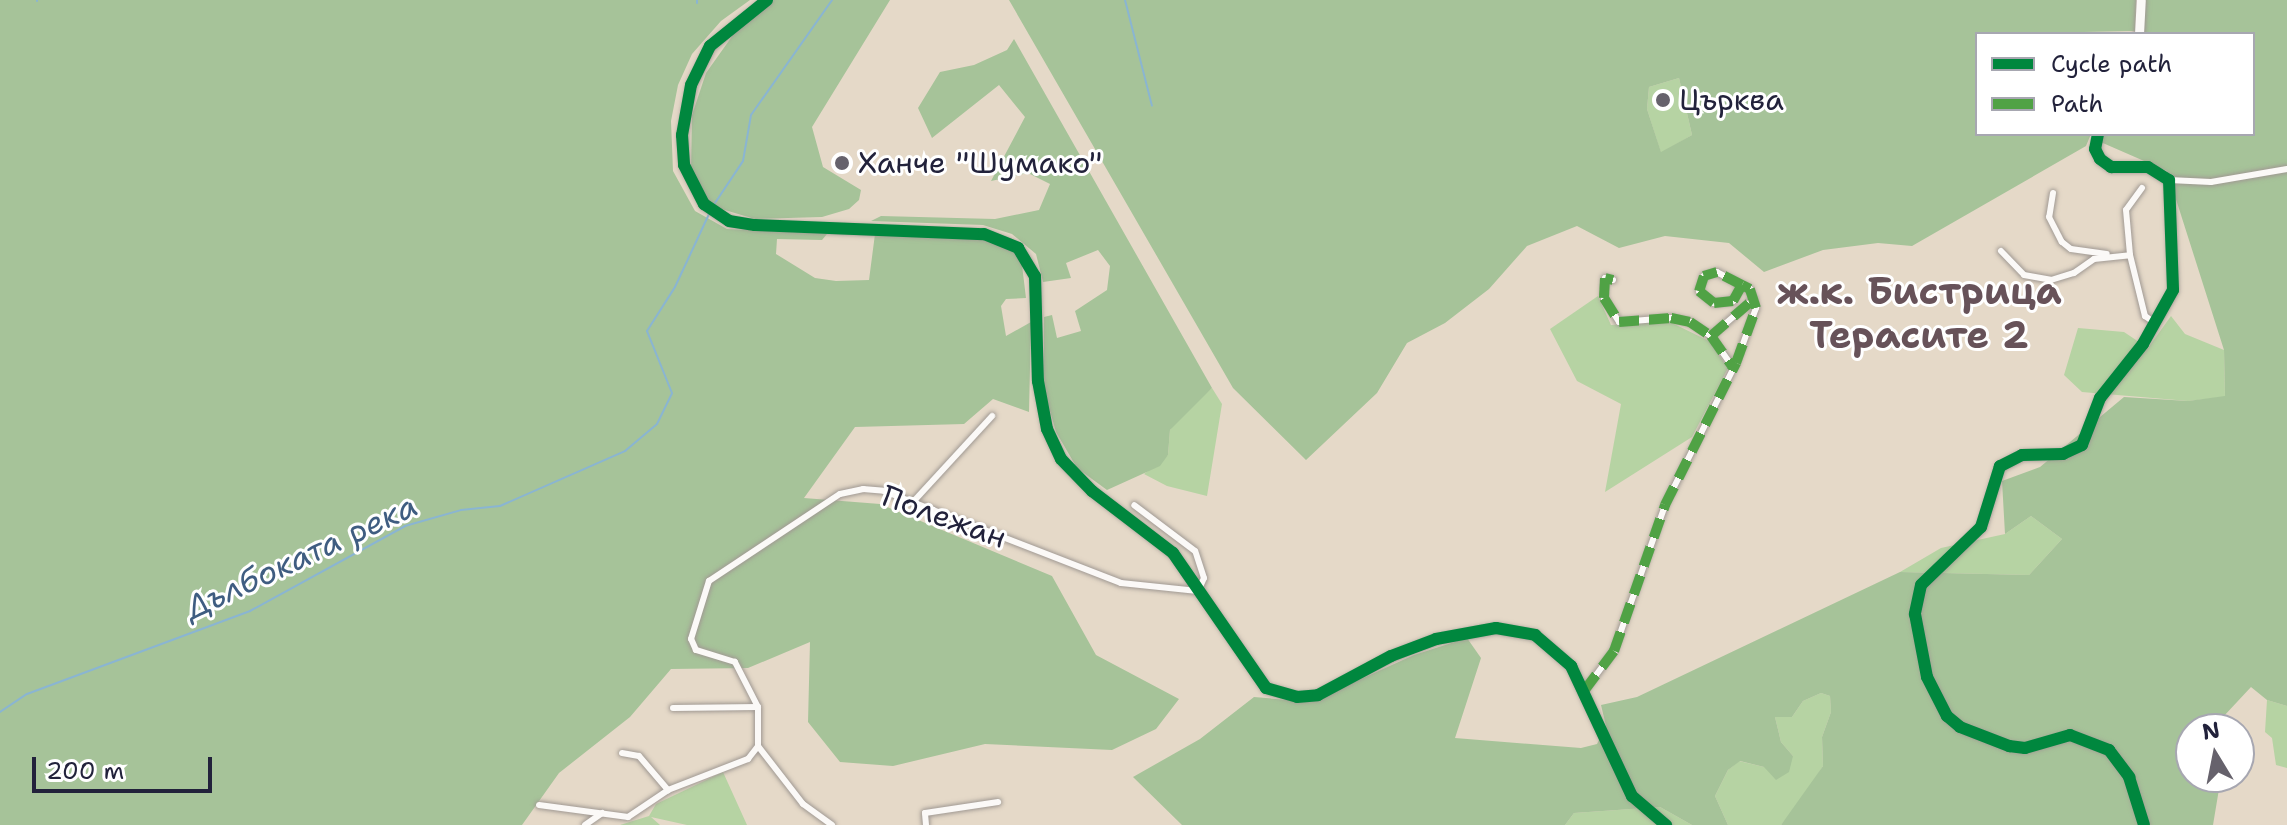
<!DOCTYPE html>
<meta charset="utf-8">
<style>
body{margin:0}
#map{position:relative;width:2287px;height:825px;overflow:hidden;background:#e5d9c8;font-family:"Shantell Sans",sans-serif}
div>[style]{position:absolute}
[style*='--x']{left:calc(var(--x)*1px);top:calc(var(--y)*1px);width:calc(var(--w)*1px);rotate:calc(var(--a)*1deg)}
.green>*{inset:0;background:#b6d3a3}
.forest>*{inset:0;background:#a6c399}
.stream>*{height:2px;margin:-1px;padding:0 1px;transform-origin:1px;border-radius:1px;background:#8ab5d2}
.roads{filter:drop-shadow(0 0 2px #a09993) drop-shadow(0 0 2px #a09993)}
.street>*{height:6px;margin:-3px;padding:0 3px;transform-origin:3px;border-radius:3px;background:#fbf9f7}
.secondary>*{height:9px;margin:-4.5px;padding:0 4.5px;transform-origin:4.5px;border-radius:4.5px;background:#fbf9f7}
.quiet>*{height:10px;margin-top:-5px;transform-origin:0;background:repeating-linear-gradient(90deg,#50a245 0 20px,transparent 0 30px)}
.cycleway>*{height:12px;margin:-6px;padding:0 6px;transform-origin:6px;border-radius:6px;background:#00873e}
.dots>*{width:22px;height:22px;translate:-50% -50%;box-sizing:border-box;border:4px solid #fff;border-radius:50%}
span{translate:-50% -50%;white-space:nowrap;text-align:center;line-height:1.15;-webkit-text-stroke:6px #fff;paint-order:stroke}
.poi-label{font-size:30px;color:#22223b}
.left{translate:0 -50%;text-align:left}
.street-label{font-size:30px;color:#22223b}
.water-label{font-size:32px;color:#3f5d81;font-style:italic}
.district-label{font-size:38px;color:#675259;font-weight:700}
.legend{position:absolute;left:1975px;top:32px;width:280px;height:104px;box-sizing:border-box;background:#fff;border:2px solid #a7a7b1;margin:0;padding:10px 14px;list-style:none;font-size:24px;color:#22223b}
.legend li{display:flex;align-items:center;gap:16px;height:40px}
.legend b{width:40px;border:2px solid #a7a7b1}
.north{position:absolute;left:2175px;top:713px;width:80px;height:80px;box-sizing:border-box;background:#fff;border:2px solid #a7a7b1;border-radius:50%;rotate:350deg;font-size:22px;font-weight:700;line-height:32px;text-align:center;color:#22223b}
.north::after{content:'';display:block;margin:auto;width:28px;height:36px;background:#66626c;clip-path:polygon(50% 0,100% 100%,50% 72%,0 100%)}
.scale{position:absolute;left:32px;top:757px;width:180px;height:36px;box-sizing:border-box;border:4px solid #22223b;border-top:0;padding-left:10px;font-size:24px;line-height:28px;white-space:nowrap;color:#22223b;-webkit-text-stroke:6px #fff;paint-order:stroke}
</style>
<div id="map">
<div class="green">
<i style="clip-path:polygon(1679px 78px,1692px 135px,1661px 153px,1647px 109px,1649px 87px)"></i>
<i style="clip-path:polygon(1598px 296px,1611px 325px,1670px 322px,1709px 341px,1728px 368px,1692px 437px,1605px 492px,1621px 404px,1577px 381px,1550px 329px)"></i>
<i style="clip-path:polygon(2171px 316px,2185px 334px,2224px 350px,2225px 397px,2188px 401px,2082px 392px,2064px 375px,2078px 328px,2124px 332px,2148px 348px)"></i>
<i style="clip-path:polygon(1212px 388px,1222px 404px,1207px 496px,1167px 486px,1144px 474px,1168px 455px,1170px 430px,1180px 416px)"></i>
<i style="clip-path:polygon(2031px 516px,2062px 539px,2029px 575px,1900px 572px,1941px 548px,2005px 534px)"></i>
<i style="clip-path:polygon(1821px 693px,1830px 696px,1831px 712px,1822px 737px,1823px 766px,1802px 800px,1781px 825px,1728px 825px,1715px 796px,1728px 770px,1739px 761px,1764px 767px,1793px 756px,1781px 742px,1775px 717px,1792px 717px,1803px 701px)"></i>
<i style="clip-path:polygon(2267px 700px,2287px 706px,2287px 768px,2276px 765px,2272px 738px,2265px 732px)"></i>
<i style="clip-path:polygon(723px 772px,747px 825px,687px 825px,651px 817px,660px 825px,620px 825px,649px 816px,656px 804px)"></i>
<i style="clip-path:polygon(1660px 807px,1692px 825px,1565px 825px,1574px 813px)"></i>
</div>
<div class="forest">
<i style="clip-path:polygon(0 0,750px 0,721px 21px,692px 54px,678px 85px,671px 121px,673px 171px,695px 211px,727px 229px,827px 234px,822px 240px,777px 239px,776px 254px,815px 278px,836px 281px,869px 280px,875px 234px,980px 238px,1011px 249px,1022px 265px,1026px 298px,1006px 299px,1001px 306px,1006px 336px,1031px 322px,1029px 412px,993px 399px,964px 424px,855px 427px,804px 498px,880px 504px,1052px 576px,1096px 655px,1179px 699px,1156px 729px,1112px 750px,985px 744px,893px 766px,840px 762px,808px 722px,810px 642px,748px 668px,671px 669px,630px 717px,559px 773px,522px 825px,0 825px)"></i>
<i style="clip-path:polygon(772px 0,890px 0,812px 127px,823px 167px,861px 190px,859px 200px,849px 209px,822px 217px,755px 219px,718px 208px,700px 195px,691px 171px,692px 115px,706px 73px,733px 35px)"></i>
<i style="clip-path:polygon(evenodd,1009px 0,2136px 0,2135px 31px,1977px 34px,1977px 134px,2091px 134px,2086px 146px,1912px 246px,1878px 243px,1823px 250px,1764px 272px,1729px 243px,1665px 236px,1619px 248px,1577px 226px,1527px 246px,1489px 289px,1445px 323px,1407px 343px,1377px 393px,1306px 460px,1233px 388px,1009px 0,1679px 78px,1692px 135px,1661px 152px,1647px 109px,1649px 87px,1679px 78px)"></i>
<i style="clip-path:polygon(2141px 0,2287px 0,2287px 706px,2267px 700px,2251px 687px,2223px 717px,2222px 729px,2191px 729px,2191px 777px,2221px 777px,2213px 825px,1781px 825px,1823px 766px,1822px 737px,1831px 712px,1830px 696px,1821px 693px,1803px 701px,1792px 717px,1775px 717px,1781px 742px,1793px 756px,1789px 772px,1776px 780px,1764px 767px,1740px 761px,1728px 770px,1715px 796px,1728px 825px,1692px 825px,1660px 807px,1574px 813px,1565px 825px,1182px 825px,1133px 777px,1200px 739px,1254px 697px,1310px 702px,1414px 655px,1467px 638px,1481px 658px,1455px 738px,1581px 748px,1597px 744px,1606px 726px,1601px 705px,1637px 697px,1900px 572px,2029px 575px,2062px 539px,2031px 516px,2005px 534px,2002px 481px,2040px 467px,2124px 397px,2188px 401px,2225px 396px,2224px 350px,2167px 171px,2096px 140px,2099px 134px,2253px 134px,2253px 34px,2139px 34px)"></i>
<i style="clip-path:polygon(1014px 39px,1212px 388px,1170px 430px,1168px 455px,1160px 466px,1107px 490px,1077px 468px,1056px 432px,1044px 390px,1044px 317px,1052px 315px,1057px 338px,1081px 331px,1075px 311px,1107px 290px,1110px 266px,1098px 250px,1066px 263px,1071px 278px,1043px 282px,1036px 254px,1012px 234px,983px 225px,871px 221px,881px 216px,995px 219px,1039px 210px,1050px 184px,1028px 173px,991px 181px,1025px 117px,999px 85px,932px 138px,918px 108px,940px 72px,974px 65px,1007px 50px)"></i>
</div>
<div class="stream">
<i style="--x:37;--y:0;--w:1;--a:90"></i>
<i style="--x:697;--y:0;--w:3;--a:90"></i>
<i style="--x:1125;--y:0;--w:109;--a:75.7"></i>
<i style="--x:713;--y:206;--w:54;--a:-56.3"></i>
<i style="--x:743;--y:161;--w:47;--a:-80.1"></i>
<i style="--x:751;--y:115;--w:141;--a:-54.8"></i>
<i style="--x:0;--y:712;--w:32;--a:-34"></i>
<i style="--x:27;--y:694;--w:238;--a:-20.4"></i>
<i style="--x:250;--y:611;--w:177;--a:-28.7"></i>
<i style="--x:405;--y:526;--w:58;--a:-15.9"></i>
<i style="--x:461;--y:510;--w:39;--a:-6"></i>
<i style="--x:500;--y:506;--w:137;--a:-23.7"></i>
<i style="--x:625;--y:451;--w:42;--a:-40.2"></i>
<i style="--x:657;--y:424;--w:34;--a:-64"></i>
<i style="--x:672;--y:393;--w:67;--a:-112"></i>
<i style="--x:647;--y:331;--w:52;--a:-57.5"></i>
<i style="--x:675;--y:287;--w:83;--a:-65"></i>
</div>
<div class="roads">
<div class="street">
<i style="--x:2169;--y:180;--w:42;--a:2.7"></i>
<i style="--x:2211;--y:182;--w:77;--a:-9.7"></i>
<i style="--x:2142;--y:188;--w:27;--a:126"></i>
<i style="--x:2126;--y:210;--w:45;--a:84.9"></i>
<i style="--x:2130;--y:255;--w:63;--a:76.2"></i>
<i style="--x:2145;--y:316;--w:12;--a:35"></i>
<i style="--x:2053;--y:193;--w:24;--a:99"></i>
<i style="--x:2049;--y:217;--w:28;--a:63"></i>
<i style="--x:2062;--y:242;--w:11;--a:38"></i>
<i style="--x:2071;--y:249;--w:36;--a:8"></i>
<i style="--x:2001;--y:251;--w:33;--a:46"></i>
<i style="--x:2024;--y:275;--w:27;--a:10"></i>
<i style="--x:2051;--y:280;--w:24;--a:-17"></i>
<i style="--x:2074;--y:273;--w:24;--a:-35"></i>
<i style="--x:2094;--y:259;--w:36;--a:-6"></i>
<i style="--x:1613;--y:280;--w:8;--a:-166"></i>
<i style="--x:1605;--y:278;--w:20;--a:93"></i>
<i style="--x:1604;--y:298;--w:28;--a:58"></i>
<i style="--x:1619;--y:322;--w:52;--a:-4.4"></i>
<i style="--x:1671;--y:318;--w:19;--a:12"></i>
<i style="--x:1690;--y:322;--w:25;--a:34"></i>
<i style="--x:1711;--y:336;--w:38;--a:55"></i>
<i style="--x:1711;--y:336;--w:57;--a:-40.7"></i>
<i style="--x:913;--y:502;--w:117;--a:-47.4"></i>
<i style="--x:1584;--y:691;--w:50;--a:-53.1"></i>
<i style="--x:1614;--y:651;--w:155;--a:-70.7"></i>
<i style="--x:1665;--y:505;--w:159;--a:-63.4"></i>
<i style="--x:1736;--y:363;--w:59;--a:-70"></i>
<i style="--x:1756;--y:308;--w:20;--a:-108"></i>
<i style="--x:1750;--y:289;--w:9;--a:-153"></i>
<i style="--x:1742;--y:285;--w:28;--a:-153"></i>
<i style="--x:1717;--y:272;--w:14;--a:163"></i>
<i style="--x:1704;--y:276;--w:16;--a:108"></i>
<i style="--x:1699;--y:291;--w:19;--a:39"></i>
<i style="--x:1714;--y:303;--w:19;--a:-6"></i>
<i style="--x:1733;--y:301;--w:18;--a:-61"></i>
<i style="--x:673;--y:708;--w:85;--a:-0.7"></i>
<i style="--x:622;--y:753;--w:17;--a:10"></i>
<i style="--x:639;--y:756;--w:45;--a:49.5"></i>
<i style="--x:539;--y:805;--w:90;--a:7.7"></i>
<i style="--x:628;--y:817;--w:48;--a:-34"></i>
<i style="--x:668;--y:790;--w:86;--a:-21.2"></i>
<i style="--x:748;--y:759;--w:16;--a:-52"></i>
<i style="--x:585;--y:825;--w:21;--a:-35"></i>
<i style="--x:832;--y:825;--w:36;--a:-144"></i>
<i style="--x:803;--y:804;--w:73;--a:-127.8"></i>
<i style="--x:758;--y:746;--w:39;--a:-90"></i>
<i style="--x:758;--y:707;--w:51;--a:-117.1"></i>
<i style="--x:735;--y:662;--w:41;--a:-162.9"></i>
<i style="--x:696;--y:650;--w:12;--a:-114"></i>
<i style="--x:691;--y:639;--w:61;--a:-72.8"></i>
<i style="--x:709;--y:581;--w:157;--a:-33.6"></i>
<i style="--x:840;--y:494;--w:24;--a:-12"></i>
<i style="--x:863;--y:489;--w:21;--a:5"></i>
<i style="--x:884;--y:491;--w:254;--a:21.2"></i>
<i style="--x:1121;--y:583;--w:77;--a:5.9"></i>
<i style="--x:1198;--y:591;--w:14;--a:-65"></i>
<i style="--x:1204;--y:578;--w:28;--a:-108"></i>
<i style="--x:1195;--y:551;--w:76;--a:-143"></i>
<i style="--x:926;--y:825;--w:12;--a:-95"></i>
<i style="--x:925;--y:813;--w:74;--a:-8.6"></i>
</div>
<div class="secondary">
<i style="--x:767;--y:0;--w:73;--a:141.1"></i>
<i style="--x:710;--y:46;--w:43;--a:116"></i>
<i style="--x:691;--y:85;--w:51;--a:100.2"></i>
<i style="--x:682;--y:135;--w:30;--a:86"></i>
<i style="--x:684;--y:165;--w:44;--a:62.9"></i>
<i style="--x:704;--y:204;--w:30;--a:34"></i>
<i style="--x:729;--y:221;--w:26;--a:9"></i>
<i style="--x:755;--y:225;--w:229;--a:2.3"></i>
<i style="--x:984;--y:234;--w:37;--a:22"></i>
<i style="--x:1018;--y:248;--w:33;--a:59"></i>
<i style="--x:1035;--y:276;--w:105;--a:88.4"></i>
<i style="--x:1038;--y:381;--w:49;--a:79.4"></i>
<i style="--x:1047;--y:429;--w:33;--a:65"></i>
<i style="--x:1061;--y:459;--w:45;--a:45.9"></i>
<i style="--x:1092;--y:491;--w:102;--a:37.4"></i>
<i style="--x:1173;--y:553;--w:164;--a:55.4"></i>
<i style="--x:1266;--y:688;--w:32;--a:16"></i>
<i style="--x:1297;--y:697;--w:21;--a:-5"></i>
<i style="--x:1318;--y:695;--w:83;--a:-28.1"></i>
<i style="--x:1391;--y:656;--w:48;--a:-20.7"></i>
<i style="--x:1436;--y:639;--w:61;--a:-10.4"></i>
<i style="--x:1496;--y:628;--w:40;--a:10"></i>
<i style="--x:1535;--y:635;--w:48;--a:40.7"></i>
<i style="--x:1571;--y:666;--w:144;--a:64.9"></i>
<i style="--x:1632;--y:796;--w:45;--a:40.5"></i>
<i style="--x:2139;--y:34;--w:34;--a:-87"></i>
<i style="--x:2098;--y:134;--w:15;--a:101"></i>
<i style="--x:2095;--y:149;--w:11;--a:63"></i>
<i style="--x:2100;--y:159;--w:14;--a:36"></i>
<i style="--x:2111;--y:167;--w:37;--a:0"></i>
<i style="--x:2148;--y:167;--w:25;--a:32"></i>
<i style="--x:2169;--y:180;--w:110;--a:87.9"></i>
<i style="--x:2173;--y:290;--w:62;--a:119.1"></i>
<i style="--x:2143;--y:344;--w:69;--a:128.5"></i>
<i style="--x:2100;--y:398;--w:50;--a:111"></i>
<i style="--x:2082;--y:445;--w:21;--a:155"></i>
<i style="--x:2063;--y:454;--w:41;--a:178.6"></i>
<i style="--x:2022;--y:455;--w:25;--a:153"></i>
<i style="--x:2000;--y:466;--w:64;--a:107.3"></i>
<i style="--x:1981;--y:527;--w:83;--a:136"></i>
<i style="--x:1921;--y:585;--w:30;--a:102"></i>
<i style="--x:1915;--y:614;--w:64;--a:79.2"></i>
<i style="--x:1927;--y:677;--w:44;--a:62.9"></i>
<i style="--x:1947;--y:716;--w:17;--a:40"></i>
<i style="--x:1960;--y:727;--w:53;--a:21.2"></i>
<i style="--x:2009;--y:746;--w:16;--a:7"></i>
<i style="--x:2025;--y:748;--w:47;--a:-16.1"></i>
<i style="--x:2070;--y:735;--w:42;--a:21"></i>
<i style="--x:2109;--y:750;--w:34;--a:53"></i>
<i style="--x:2129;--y:777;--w:50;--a:72.6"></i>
</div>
</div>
<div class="quiet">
<i style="--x:1613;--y:280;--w:8;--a:-166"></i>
<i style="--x:1605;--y:278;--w:20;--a:93"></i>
<i style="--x:1604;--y:298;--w:28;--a:58"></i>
<i style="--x:1619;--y:322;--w:52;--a:-4.4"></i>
<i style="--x:1671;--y:318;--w:19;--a:12"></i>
<i style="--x:1690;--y:322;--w:25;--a:34"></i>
<i style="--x:1711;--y:336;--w:38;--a:55"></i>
<i style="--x:1711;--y:336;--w:57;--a:-40.7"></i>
<i style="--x:1584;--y:691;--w:50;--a:-53.1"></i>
<i style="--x:1614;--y:651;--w:155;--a:-70.7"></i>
<i style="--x:1665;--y:505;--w:159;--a:-63.4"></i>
<i style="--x:1736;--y:363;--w:59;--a:-70"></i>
<i style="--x:1756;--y:308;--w:20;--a:-108"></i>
<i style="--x:1750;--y:289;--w:9;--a:-153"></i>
<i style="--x:1742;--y:285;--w:28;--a:-153"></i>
<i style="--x:1717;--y:272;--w:14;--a:163"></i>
<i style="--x:1704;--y:276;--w:16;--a:108"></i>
<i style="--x:1699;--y:291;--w:19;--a:39"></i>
<i style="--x:1714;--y:303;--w:19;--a:-6"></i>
<i style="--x:1733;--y:301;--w:18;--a:-61"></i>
</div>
<div class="cycleway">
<i style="--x:767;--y:0;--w:73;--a:141.1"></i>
<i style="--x:710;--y:46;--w:43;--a:116"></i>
<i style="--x:691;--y:85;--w:51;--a:100.2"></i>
<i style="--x:682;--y:135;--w:30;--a:86"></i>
<i style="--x:684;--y:165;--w:44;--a:62.9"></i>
<i style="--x:704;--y:204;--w:30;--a:34"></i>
<i style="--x:729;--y:221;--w:26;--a:9"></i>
<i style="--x:755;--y:225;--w:229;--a:2.3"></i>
<i style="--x:984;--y:234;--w:37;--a:22"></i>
<i style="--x:1018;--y:248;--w:33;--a:59"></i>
<i style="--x:1035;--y:276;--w:105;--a:88.4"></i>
<i style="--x:1038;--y:381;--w:49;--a:79.4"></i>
<i style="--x:1047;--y:429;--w:33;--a:65"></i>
<i style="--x:1061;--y:459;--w:45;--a:45.9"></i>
<i style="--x:1092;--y:491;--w:102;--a:37.4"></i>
<i style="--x:1173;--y:553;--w:164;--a:55.4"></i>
<i style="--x:1266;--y:688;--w:32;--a:16"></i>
<i style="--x:1297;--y:697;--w:21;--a:-5"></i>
<i style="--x:1318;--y:695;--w:83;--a:-28.1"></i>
<i style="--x:1391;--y:656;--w:48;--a:-20.7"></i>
<i style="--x:1436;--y:639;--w:61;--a:-10.4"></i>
<i style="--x:1496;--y:628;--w:40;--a:10"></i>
<i style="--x:1535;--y:635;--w:48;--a:40.7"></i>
<i style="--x:1571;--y:666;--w:144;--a:64.9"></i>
<i style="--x:1632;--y:796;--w:45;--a:40.5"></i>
<i style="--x:2098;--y:134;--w:15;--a:101"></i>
<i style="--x:2095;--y:149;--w:11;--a:63"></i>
<i style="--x:2100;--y:159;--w:14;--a:36"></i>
<i style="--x:2111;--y:167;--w:37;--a:0"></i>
<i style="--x:2148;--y:167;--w:25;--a:32"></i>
<i style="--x:2169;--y:180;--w:110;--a:87.9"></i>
<i style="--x:2173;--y:290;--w:62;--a:119.1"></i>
<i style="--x:2143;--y:344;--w:69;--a:128.5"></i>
<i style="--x:2100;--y:398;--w:50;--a:111"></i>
<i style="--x:2082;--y:445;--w:21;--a:155"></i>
<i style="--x:2063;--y:454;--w:41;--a:178.6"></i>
<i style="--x:2022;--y:455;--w:25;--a:153"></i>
<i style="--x:2000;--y:466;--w:64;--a:107.3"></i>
<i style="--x:1981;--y:527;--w:83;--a:136"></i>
<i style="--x:1921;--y:585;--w:30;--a:102"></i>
<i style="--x:1915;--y:614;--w:64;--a:79.2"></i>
<i style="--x:1927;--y:677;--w:44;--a:62.9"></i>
<i style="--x:1947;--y:716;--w:17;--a:40"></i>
<i style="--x:1960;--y:727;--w:53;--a:21.2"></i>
<i style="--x:2009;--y:746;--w:16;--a:7"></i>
<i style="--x:2025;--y:748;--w:47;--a:-16.1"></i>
<i style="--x:2070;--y:735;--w:42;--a:21"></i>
<i style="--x:2109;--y:750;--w:34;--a:53"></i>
<i style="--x:2129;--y:777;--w:50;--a:72.6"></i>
</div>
<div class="dots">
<i style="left:1663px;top:100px;background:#66626c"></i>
<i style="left:842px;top:163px;background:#66626c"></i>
</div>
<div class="poi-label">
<span class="left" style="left:1679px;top:100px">Църква</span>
<span class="left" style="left:858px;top:163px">Ханче "Шумако"</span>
</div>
<div class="street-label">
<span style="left:944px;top:517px;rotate:20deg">Полежан</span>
</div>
<div class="water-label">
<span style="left:301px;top:557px;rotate:-25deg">Дълбоката река</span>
</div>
<div class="district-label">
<span style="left:1919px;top:313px">ж.к. Бистрица<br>Терасите 2</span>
</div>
<ul class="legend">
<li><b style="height:10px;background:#00873e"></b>Cycle path</li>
<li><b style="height:10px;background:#50a245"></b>Path</li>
</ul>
<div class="north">N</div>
<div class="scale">200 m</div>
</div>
